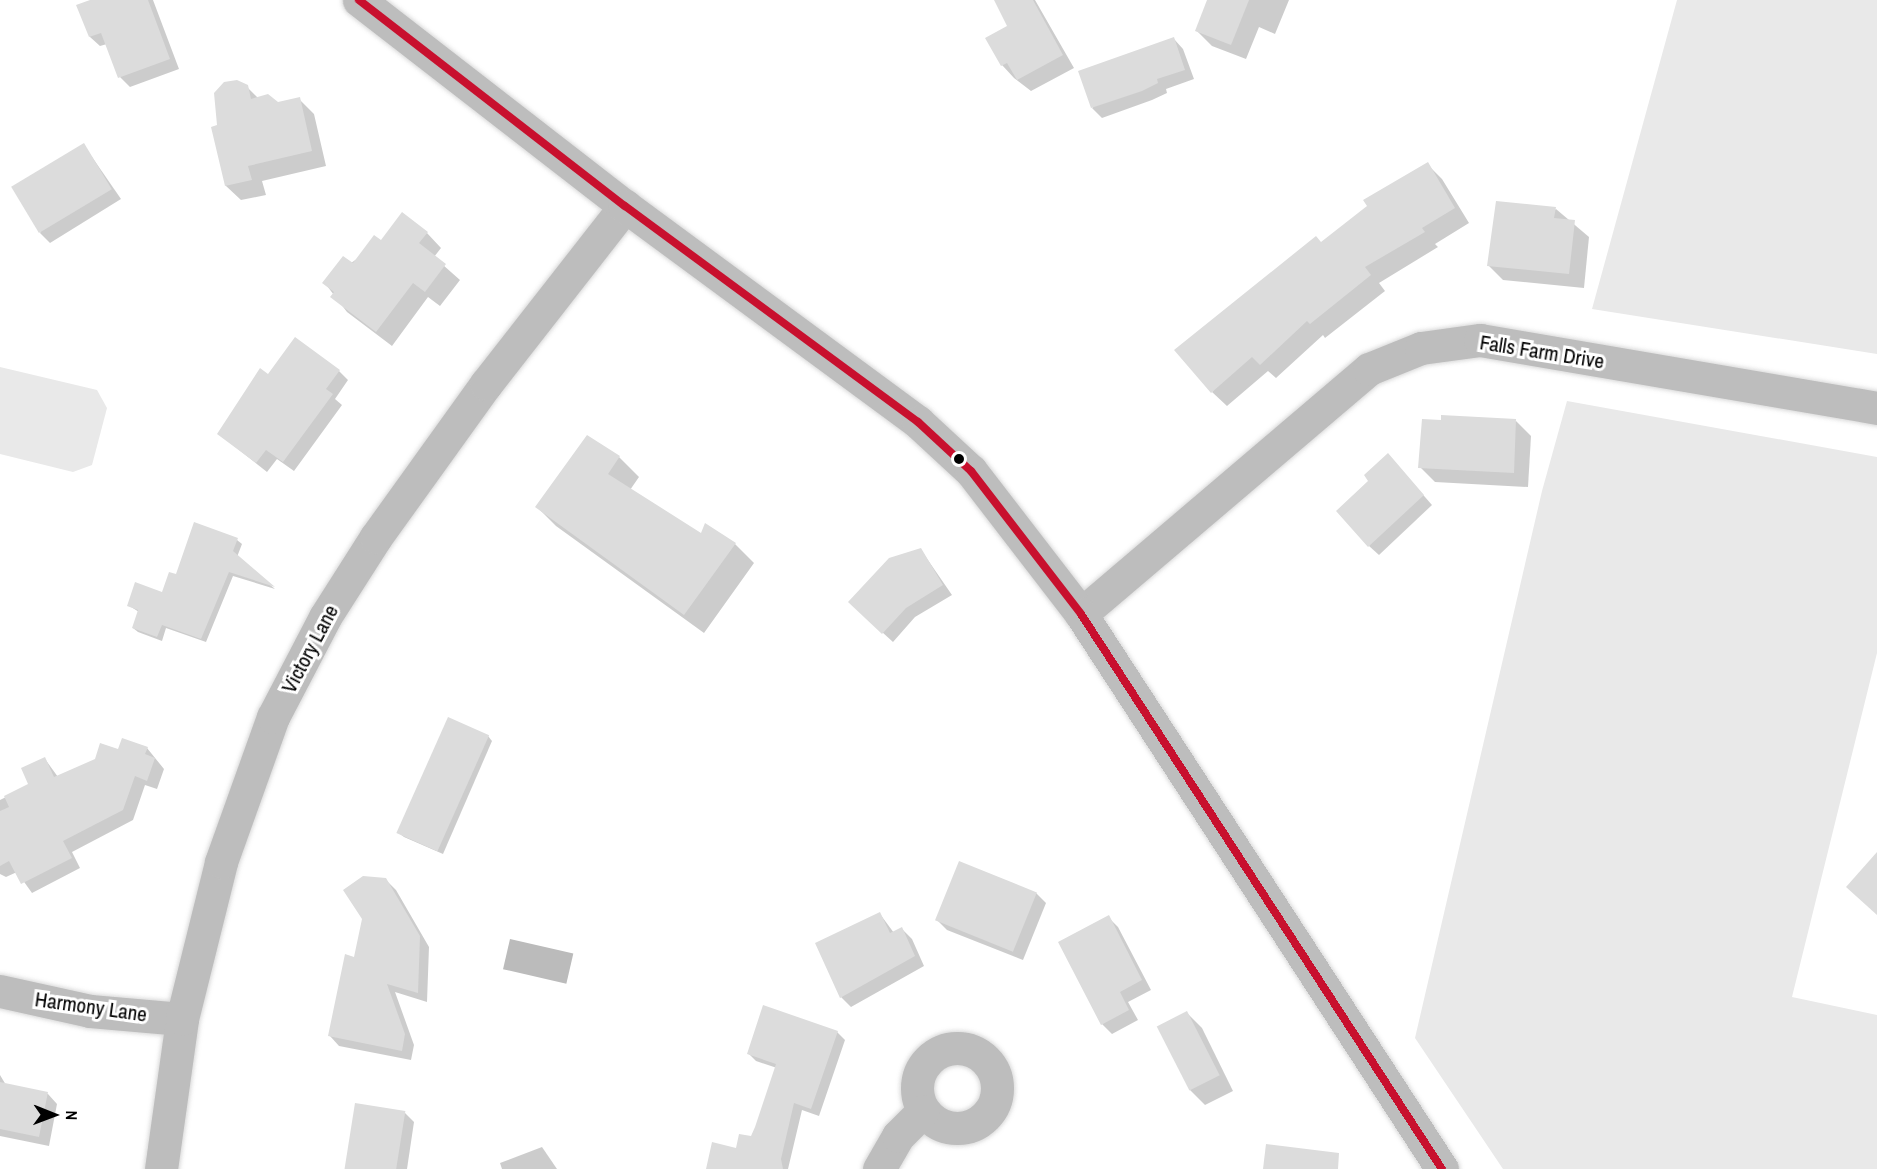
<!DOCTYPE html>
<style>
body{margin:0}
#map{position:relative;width:1877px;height:1169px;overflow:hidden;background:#fff;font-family:"Archivo Narrow",sans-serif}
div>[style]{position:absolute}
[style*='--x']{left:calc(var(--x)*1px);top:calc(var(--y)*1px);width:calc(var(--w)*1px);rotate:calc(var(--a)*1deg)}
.green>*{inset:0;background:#e9e9e9}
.water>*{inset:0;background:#bbb;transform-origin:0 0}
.shadow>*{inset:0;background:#0003}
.building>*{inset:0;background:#dcdcdc;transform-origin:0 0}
.roads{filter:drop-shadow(0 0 2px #dbdbdb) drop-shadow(0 0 2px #dbdbdb)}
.minor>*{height:33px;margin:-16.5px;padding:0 16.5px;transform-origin:16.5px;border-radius:16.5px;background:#bdbdbd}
.minor>.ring{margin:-16.5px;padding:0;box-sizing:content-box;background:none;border:33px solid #bdbdbd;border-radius:50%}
.major>*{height:33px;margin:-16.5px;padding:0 16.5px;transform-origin:16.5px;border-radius:16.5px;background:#bdbdbd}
.bus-1>*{height:8px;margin:-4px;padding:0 4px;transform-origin:4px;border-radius:4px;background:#c8102e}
.dots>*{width:16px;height:16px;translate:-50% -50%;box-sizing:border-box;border:3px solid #fff;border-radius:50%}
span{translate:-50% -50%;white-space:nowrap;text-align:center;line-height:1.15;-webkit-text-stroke:6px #fff;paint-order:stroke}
.street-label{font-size:21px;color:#000}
.north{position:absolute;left:24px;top:1085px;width:60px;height:60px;-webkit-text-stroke:4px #fff;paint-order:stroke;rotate:91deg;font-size:16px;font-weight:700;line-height:24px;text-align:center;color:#000}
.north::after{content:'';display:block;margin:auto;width:21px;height:27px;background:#000;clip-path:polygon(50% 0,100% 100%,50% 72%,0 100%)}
</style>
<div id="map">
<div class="green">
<i style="clip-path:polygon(1677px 0,1877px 0,1877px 354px,1592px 309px)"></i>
<i style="clip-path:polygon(0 367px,97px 390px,107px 408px,92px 465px,73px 472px,0 454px)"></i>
<i style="clip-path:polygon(1567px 401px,1877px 457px,1877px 653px,1792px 997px,1877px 1015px,1877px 1169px,1503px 1169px,1415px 1038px,1542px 491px)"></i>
</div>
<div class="water">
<i style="left:510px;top:939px;width:65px;height:31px;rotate:13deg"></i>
</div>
<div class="shadow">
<i style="clip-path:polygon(94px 0,153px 0,179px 69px,130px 87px,120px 77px,107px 44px,100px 46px,90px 37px)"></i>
<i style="clip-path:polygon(995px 0,1035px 0,1074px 68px,1031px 91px,1014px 78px,1002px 65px,1010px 27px)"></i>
<i style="clip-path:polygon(1215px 0,1289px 0,1275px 34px,1259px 27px,1246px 59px,1212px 46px,1197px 31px)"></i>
<i style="clip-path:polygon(1174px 39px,1183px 49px,1194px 79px,1166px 89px,1167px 93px,1152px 100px,1102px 118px,1092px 108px)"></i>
<i style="clip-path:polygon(247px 87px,258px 98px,277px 104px,299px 99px,314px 114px,326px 166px,262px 181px,266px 195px,241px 200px,226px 186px,219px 127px)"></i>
<i style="clip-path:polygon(83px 144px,121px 199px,50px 243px,40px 233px)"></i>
<i style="clip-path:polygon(1427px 164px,1442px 179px,1469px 223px,1435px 244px,1438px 247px,1379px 283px,1385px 291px,1325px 338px,1323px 335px,1276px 378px,1268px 371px,1227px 406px,1212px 392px,1321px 244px)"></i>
<i style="clip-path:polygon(1556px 209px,1589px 237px,1584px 288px,1503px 280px,1488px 265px)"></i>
<i style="clip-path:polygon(427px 233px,441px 248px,434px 257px,460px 280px,440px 306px,428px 297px,392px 346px,347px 312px,324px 282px,381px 242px)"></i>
<i style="clip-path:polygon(339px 371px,348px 380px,335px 399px,342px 405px,294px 471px,277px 459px,267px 472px,219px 434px,268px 376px)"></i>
<i style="clip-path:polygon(1516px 421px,1531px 436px,1528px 487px,1435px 482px,1420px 467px)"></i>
<i style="clip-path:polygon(587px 437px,619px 457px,639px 477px,630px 490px,702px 535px,735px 544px,754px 563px,704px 633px,556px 526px,537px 507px)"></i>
<i style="clip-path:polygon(1397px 465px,1432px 505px,1379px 555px,1369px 546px)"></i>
<i style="clip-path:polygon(195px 524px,237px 540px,242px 544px,237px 557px,275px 589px,233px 576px,206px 642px,166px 628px,162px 641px,138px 632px,133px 628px,139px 612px,128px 605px,163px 594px,176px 576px)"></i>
<i style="clip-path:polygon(921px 550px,952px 595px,915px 617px,893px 642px,860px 612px)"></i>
<i style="clip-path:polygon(488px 736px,492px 741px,443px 854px,404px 837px,399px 833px)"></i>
<i style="clip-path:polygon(147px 748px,164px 769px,157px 789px,145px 785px,133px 820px,72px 852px,80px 868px,32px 893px,17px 872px,6px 877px,0 874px,0 800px,30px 785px,45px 759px,58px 777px,119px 751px)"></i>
<i style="clip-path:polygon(386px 880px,396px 890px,429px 947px,427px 1002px,395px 992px,414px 1045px,411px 1060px,339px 1046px,330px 1036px)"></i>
<i style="clip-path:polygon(1036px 893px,1046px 903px,1023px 960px,947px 930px,937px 920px)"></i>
<i style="clip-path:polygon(880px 914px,894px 933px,902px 929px,912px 939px,924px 966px,851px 1007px,841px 997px)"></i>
<i style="clip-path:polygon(1108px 917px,1118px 927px,1151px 990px,1128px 1002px,1138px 1020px,1112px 1034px,1102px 1024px)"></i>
<i style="clip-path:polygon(1187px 1013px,1202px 1028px,1233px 1091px,1205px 1105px,1190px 1090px)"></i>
<i style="clip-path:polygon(837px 1032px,845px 1040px,819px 1116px,802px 1110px,788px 1169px,707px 1169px,752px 1138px,777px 1068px,756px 1061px,748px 1053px)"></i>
<i style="clip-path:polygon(0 1075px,6px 1085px,48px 1094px,57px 1104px,49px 1146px,0 1136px)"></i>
<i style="clip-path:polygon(404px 1112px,414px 1122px,407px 1169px,347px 1169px)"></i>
<i style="clip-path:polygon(542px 1147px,557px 1169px,502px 1169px,500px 1163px)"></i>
</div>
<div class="building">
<i style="clip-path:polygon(90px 0,148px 0,170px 59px,118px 78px,101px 33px,89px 37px,76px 5px)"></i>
<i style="clip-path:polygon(994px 0,1033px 0,1063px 55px,1017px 80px,1007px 63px,1001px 66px,985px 38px,1007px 26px)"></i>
<i style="clip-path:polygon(1207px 0,1249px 0,1231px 45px,1195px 31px)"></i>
<i style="clip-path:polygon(1174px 37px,1185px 70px,1157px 79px,1158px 83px,1142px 91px,1091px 108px,1078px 71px)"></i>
<i style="clip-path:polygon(237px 80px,248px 85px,251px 99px,268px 94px,278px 102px,300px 97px,312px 151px,248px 166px,252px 180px,225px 186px,211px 127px,217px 125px,214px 93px,224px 82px)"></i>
<i style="left:84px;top:143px;width:54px;height:85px;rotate:59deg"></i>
<i style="clip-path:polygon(1428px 162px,1455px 208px,1422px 228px,1425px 232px,1365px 267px,1371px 275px,1310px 324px,1307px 321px,1260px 365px,1252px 357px,1211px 393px,1174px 350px,1316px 236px,1321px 242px,1367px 206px,1363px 200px)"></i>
<i style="clip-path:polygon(1496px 201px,1556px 207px,1554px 218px,1575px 220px,1569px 274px,1487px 266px)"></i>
<i style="clip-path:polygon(402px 212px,428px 232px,419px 243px,446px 264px,425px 292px,413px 283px,376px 332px,330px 297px,334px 292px,322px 283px,343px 256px,353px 263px,374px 235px,381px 240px)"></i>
<i style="clip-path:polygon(295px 337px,340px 370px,326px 389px,333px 394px,283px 462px,266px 450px,256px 463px,217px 434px,260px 368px,268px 374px)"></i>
<i style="clip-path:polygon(1441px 415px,1516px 419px,1514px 473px,1418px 468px,1422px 419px,1441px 420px)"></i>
<i style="clip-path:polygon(587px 435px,620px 456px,608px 474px,701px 533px,705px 523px,736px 543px,684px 615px,535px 507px)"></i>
<i style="clip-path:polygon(1388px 453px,1424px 495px,1368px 547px,1336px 511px,1368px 481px,1364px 475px)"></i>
<i style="clip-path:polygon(194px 522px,238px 538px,233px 551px,275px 587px,229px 572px,201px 639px,162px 625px,157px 637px,132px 628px,138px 610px,127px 606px,135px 582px,162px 592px,169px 572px,176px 574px)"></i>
<i style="clip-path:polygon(921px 548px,943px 585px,906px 608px,882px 634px,848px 602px,889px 558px)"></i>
<i style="left:448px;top:717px;width:45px;height:127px;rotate:24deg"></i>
<i style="clip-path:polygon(122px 738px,148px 747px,145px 754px,155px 758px,147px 781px,135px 776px,123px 810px,63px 841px,72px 858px,21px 884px,9px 861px,0 866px,0 811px,9px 807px,4px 796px,28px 784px,21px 768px,45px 757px,54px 777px,95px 759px,100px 743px,118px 749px)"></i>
<i style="clip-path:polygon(1877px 852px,1877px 915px,1846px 887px)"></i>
<i style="left:959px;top:861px;width:84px;height:64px;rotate:22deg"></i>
<i style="clip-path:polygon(363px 876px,386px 878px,420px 936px,418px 993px,387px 984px,405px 1034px,402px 1051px,328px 1036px,345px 954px,354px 957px,362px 919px,343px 890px)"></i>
<i style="clip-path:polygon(880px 912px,890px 933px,902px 927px,915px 956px,840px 998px,815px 943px)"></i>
<i style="clip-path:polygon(1109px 915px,1142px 980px,1120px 992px,1129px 1010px,1101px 1025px,1058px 942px)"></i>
<i style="clip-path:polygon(763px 1005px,838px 1031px,811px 1109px,794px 1103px,781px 1159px,783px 1169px,706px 1169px,712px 1142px,736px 1148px,739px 1134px,751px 1136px,755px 1127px,776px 1064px,747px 1054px)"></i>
<i style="left:1187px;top:1011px;width:72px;height:34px;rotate:63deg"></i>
<i style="clip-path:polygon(0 1082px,48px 1092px,39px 1137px,0 1129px)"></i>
<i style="left:355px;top:1103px;width:51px;height:67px;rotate:9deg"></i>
<i style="clip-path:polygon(1266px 1144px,1339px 1153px,1338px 1169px,1263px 1169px)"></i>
</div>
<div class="roads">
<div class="minor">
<i style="--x:1081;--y:614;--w:378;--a:-40.4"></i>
<i style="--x:1369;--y:369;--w:56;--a:-22"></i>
<i style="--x:1421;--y:348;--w:60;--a:-7.7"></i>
<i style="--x:1480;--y:340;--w:403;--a:9.7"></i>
<i style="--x:0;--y:991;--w:92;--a:12.5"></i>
<i style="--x:90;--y:1011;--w:92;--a:5"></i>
<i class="ring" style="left:917px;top:1048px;width:47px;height:47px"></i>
<i style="--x:161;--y:1169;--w:151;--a:-82"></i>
<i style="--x:182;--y:1019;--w:162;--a:-76"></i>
<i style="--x:221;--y:862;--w:154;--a:-70.3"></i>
<i style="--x:273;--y:717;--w:113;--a:-62.5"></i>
<i style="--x:325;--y:617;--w:95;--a:-57.5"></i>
<i style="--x:376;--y:537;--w:188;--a:-54.3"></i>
<i style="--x:486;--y:384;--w:226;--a:-52"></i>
<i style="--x:879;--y:1169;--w:38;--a:-60"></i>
<i style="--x:898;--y:1136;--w:35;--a:-45"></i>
</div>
<div class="major">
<i style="--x:359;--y:0;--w:336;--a:37.8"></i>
<i style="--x:625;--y:206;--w:364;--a:36.4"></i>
<i style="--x:918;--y:422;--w:72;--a:42.8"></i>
<i style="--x:971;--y:471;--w:180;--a:52.4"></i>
<i style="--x:1081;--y:614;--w:662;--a:56.96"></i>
</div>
</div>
<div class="bus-1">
<i style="--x:359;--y:0;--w:336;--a:37.8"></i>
<i style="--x:625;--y:206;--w:364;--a:36.4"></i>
<i style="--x:918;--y:422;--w:72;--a:42.8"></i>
<i style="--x:971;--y:471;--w:180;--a:52.4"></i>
<i style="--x:1081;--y:614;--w:662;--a:56.96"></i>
</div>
<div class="dots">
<i style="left:959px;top:459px;background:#000"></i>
</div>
<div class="street-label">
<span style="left:1542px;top:352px;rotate:9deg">Falls Farm Drive</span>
<span style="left:310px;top:649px;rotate:-62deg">Victory Lane</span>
<span style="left:91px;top:1007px;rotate:8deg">Harmony Lane</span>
</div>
<div class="north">N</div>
</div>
